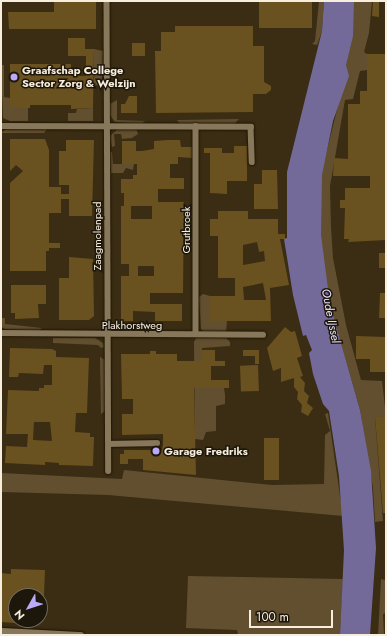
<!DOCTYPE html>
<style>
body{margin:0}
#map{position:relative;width:387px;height:636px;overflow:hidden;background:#3a2d13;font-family:Jost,sans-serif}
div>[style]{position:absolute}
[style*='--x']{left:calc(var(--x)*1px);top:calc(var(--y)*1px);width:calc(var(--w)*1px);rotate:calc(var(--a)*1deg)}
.green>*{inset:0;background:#614f30}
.water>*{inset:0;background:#746a99}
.building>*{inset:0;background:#6a5120;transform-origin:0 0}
.roads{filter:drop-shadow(0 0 1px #211400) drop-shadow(0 0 1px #211400)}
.minor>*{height:5.5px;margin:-2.75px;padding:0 2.75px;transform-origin:2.75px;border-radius:2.75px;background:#87775b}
.dots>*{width:11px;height:11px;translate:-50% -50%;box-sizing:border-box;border:2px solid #1c160b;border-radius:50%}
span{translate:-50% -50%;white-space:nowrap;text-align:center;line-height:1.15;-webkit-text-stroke:3px #1c160b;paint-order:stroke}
.poi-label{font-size:11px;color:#f7eede;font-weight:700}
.left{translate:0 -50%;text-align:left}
.street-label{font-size:11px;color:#f7eede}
.water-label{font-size:12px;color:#e4defc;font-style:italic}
.frame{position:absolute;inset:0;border:2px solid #f7eede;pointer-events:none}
.north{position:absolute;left:8px;top:588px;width:40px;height:40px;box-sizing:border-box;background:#1c160b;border:1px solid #746c5f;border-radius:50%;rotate:231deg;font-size:11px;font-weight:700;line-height:16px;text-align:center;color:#f7eede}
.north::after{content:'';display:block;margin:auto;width:14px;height:18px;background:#bbaaf6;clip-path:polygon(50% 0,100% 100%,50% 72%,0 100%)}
.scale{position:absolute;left:249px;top:610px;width:84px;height:18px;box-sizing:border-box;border:2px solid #f7eede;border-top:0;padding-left:5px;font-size:12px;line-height:14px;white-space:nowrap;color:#f7eede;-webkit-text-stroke:3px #1c160b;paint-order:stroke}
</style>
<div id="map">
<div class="green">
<i style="clip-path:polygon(319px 1px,324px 1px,322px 31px,317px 45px,312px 44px,315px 41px)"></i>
<i style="clip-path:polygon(352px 1px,372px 1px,369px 33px,364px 52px,367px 54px,367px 70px,360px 71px,353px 99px,345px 100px,330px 186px,331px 227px,333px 258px,346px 325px,361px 380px,382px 381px,386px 416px,375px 418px,383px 521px,375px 522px,373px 488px,360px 410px,330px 304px,322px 267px,318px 224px,320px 178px,339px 102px)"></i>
<i style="clip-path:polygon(94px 49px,103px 51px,102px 85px,94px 85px)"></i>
<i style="clip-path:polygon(1px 65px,4px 65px,4px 97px,10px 98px,10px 108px,28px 108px,28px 121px,10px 121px,3px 118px)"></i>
<i style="clip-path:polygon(117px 100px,117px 120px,145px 121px,141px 124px,115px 122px,110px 115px,110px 104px)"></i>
<i style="clip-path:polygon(93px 108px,93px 121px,68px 121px,68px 113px,76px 113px,77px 109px)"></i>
<i style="clip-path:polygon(239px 119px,234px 124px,180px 124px,177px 120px)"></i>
<i style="clip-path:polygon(8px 128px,48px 128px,44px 133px,1px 133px)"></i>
<i style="clip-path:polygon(119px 128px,136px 128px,138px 134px,132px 138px,122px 139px,121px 134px,114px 134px,115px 146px,112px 147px,110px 136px)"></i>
<i style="clip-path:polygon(110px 152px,112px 152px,113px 164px,134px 164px,133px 170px,126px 168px,123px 173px,111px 173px)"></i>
<i style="clip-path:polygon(203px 294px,210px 296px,210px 321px,227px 321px,226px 332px,204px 332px,201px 329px,199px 297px)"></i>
<i style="clip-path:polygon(1px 318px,5px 318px,5px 324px,42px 328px,38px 331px,5px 329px,1px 327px)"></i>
<i style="clip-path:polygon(53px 338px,95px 338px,103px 343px,104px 347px,101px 348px,98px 345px,53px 343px)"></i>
<i style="clip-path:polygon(196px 338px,226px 338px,230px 342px,230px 346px,202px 348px,202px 388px,224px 388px,225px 395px,225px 404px,216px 406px,216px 431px,206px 432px,203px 440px,195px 439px,194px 342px)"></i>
<i style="clip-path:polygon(100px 357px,105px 360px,106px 410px,101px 414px)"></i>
<i style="clip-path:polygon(328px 413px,343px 516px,108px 495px,1px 492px,1px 473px,122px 479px,124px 470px,272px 485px,324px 484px,325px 435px,330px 431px,325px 414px)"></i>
<i style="clip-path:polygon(188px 576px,343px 579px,340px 635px,238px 635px,237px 630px,186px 628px)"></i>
<i style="clip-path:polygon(381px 579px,385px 580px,386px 613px,383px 614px,384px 635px,378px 635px)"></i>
</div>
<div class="water">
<i style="clip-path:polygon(324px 1px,354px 1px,353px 36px,346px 65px,349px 76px,333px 121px,322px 175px,321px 235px,330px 304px,360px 410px,371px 471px,376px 548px,370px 635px,340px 635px,344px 550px,339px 476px,329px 411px,323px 404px,313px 374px,309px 353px,312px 350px,306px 335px,303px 336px,293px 295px,284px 239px,287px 238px,287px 172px,322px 31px)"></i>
</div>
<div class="building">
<i style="clip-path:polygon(54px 1px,96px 1px,96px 29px,9px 29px,8px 12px,54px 12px)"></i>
<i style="left:259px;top:1px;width:53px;height:27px"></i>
<i style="clip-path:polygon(373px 1px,379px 1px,379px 17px,372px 16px)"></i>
<i style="clip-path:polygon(175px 26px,253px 26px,253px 46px,264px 46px,264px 82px,271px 86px,271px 90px,266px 94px,253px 94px,253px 112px,156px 113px,155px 51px,161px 51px,161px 32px,175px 32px)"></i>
<i style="clip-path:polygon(68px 38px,85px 38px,85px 49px,94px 49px,93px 108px,71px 109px,71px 105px,30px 105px,30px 108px,10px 108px,10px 64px,71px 64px,71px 76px,86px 76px,86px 56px,68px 56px)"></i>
<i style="left:145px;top:43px;width:13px;height:13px;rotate:90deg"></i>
<i style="clip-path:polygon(367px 54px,386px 54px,386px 240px,348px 242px,349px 239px,344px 239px,345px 208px,340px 208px,340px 200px,345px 200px,345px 188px,370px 188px,370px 176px,333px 176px,334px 158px,348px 159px,348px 104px,360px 104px,360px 91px,367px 91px)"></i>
<i style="clip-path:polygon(129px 96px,137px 96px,137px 113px,121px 113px,121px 104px,125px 104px)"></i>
<i style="clip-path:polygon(10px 139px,45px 139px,49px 150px,49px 187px,61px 187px,61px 194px,69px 194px,69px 185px,59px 185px,59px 151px,66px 151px,66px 140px,94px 140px,92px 216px,69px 216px,69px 199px,61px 199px,61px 213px,49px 213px,49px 243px,60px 243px,60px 248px,49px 248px,49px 251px,46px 251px,46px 271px,10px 271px,10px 183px,23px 171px,16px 165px,10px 171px)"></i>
<i style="clip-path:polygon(evenodd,168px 140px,180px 140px,181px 147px,192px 147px,192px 158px,178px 157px,178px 164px,170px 164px,170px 178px,184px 178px,184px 189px,158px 189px,158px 202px,184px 202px,183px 293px,150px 293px,150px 304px,182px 304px,182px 321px,155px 321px,155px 312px,133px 311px,133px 321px,121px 321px,121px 276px,129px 276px,129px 264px,121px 264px,121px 206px,124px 206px,124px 193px,121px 193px,121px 179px,133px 179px,133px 175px,137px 175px,137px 164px,122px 164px,122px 141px,136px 141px,136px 151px,142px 151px,154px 149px,154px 141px,168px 140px,131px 206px,152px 206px,152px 219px,131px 219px,131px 206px,168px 140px,138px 266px,154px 266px,154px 276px,138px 276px,138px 266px)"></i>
<i style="clip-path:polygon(234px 146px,247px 146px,247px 181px,227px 181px,227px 194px,210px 193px,210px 153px,204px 153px,204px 148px,222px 148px,222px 153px,234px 153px)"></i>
<i style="clip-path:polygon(262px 170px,277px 170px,278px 209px,254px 209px,254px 184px,262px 184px)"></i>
<i style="clip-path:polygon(evenodd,218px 211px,248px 211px,248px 219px,278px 219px,278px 234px,285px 234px,285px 239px,280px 239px,289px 285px,270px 288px,271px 321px,210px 321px,210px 296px,235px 296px,235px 278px,218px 278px,218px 236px,210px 236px,210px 219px,218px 219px,218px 211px,257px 242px,259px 252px,264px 251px,265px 261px,243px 265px,243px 245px,257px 242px,218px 211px,263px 283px,266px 300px,244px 300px,243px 287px,263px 283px)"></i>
<i style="left:379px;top:253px;width:7px;height:15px"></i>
<i style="clip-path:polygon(69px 257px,93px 259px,94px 316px,89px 320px,59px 320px,59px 278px,69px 278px)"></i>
<i style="clip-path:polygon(11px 285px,46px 285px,46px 304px,38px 304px,39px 318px,15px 319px,15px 313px,11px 313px)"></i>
<i style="clip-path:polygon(380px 293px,386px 293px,386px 318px,379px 318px)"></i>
<i style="clip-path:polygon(285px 327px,291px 332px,295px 331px,302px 356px,297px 358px,303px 376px,300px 377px,305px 383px,304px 391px,309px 396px,307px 403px,313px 408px,308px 416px,301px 412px,302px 405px,297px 399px,298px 392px,294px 387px,294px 378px,281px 382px,281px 368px,273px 371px,267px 348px)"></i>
<i style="clip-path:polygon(356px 336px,386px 337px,386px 372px,370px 372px,370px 359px,356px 359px)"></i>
<i style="clip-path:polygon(evenodd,10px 348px,52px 349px,56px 351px,56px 357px,89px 358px,87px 413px,76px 413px,75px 432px,90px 433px,90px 437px,94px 437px,93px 466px,59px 465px,59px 463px,45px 462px,45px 465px,5px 463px,6px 446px,27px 447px,28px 434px,6px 434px,8px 390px,39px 391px,39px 388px,44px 388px,44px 385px,52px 385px,52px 365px,44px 365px,43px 374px,19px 373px,18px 377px,9px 377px,10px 348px,34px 422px,50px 422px,52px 441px,33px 440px,34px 422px)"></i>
<i style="clip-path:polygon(202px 350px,215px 350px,215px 361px,225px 361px,225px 366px,211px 366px,211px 380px,229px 380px,229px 388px,194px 388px,196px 475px,143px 470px,143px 459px,128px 459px,128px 464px,120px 464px,120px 454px,124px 454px,124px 450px,162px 450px,163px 444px,163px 434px,122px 435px,122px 414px,133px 414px,133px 399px,122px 399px,121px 354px,150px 354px,150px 351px,156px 351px,156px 354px,177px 354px,177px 361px,202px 361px)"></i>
<i style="clip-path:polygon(243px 350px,259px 350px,259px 364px,255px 364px,255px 356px,243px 356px)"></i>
<i style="left:258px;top:365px;width:26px;height:18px;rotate:88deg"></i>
<i style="clip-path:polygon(386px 416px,386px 513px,383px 513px,375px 417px)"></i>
<i style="left:264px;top:438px;width:15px;height:42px"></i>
<i style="clip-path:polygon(11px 569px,45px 570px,44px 596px,16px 596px,16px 623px,1px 622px,1px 573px,11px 574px)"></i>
</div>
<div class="roads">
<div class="minor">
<i style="--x:107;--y:1;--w:470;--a:89.8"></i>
<i style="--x:1;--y:126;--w:250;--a:0.2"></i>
<i style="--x:251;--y:127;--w:35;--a:88"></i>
<i style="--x:196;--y:126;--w:208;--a:90"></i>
<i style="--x:1;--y:333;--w:262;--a:0.4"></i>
<i style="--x:109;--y:444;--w:48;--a:-1.2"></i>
<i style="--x:1;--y:631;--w:80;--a:2.9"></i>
</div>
</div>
<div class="dots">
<i style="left:14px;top:77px;background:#bbaaf6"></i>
<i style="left:156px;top:451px;background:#bbaaf6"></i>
</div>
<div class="poi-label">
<span class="left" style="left:22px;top:77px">Graafschap College<br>Sector Zorg &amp; Welzijn</span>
<span class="left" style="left:164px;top:451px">Garage Fredriks</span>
</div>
<div class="street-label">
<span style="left:186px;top:230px;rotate:-90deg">Grutbroek</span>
<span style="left:97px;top:236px;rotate:-90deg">Zaagmolenpad</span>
<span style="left:132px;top:325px">Plakhorstweg</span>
</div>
<div class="water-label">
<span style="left:330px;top:316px;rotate:79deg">Oude IJssel</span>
</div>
<div class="frame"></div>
<div class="north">N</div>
<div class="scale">100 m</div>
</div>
